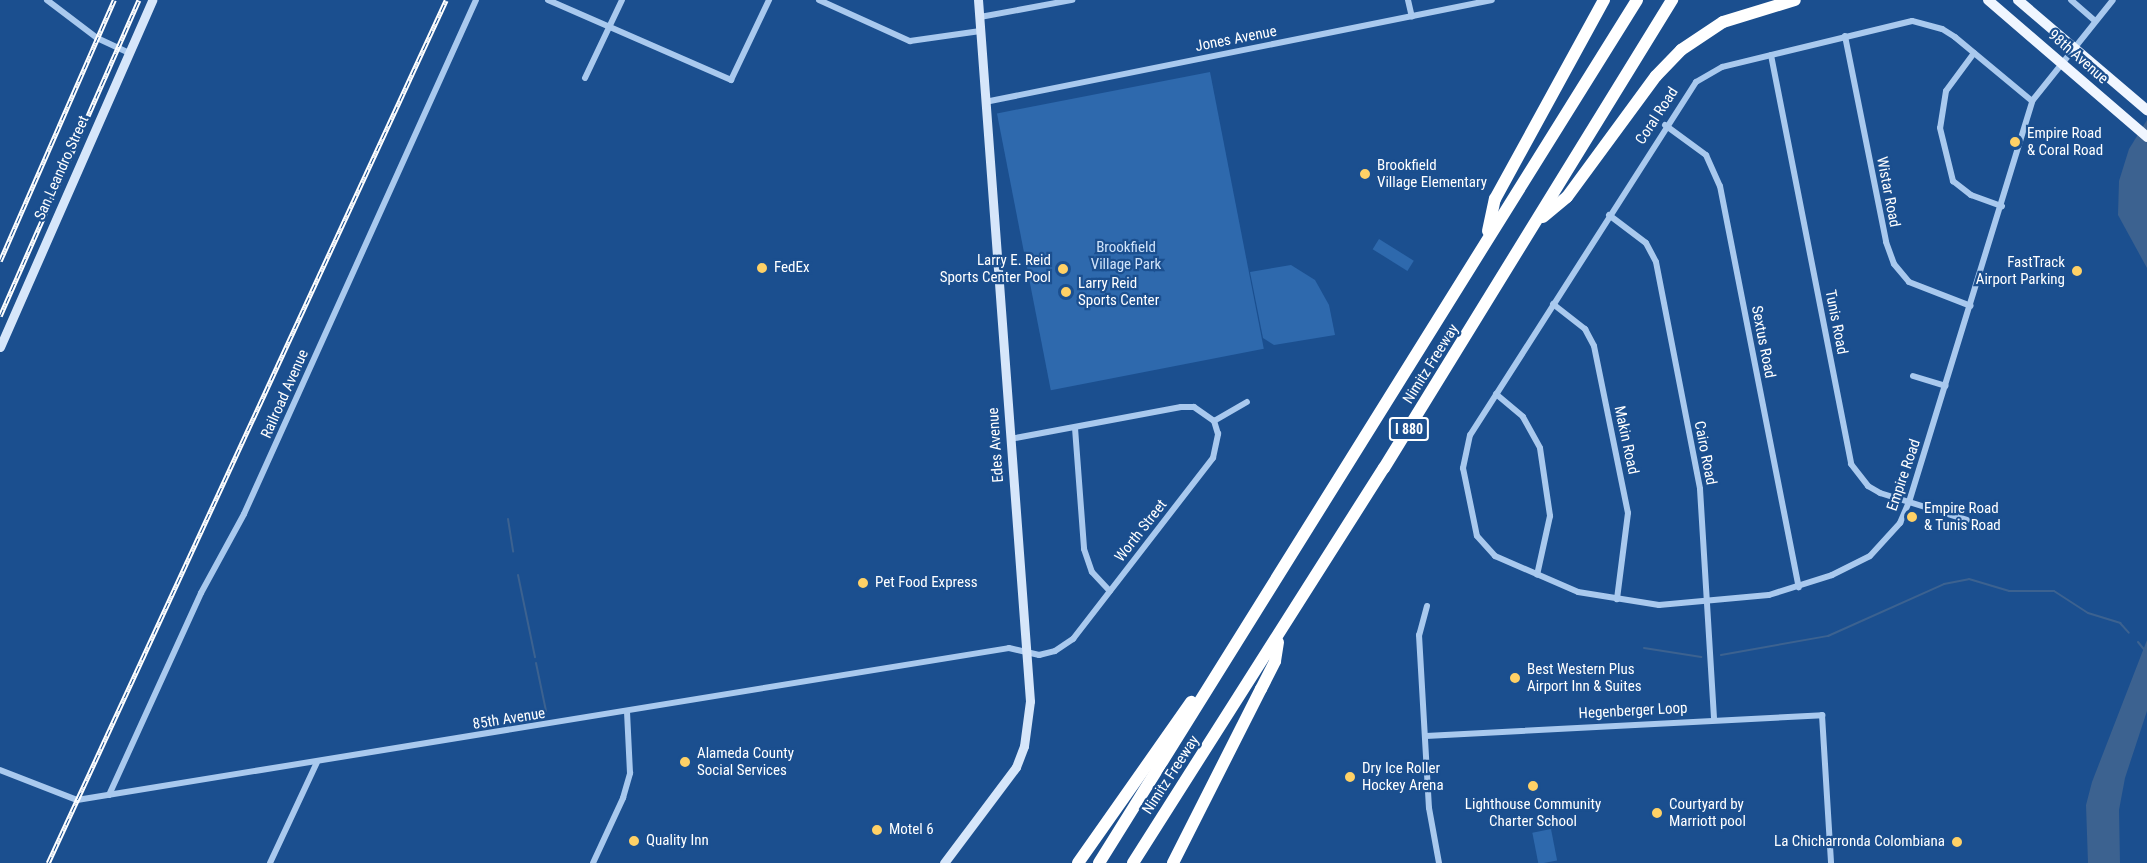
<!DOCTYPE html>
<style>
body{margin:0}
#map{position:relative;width:2147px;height:863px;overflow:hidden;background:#1b4f8f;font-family:"Roboto Condensed",sans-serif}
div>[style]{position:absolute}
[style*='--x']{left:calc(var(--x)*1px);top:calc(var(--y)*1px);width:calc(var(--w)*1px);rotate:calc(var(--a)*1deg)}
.green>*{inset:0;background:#2e69ad;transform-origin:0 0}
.water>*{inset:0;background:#3c6290}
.stream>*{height:2px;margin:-1px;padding:0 1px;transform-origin:1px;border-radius:1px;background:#3c6290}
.street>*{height:6px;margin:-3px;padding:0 3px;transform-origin:3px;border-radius:3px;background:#a9c9ee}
.secondary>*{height:9px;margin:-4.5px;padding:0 4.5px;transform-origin:4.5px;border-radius:4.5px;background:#d6e6fa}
.primary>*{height:10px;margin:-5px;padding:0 5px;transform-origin:5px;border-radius:5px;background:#f0f6ff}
.highway>*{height:12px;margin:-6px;padding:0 6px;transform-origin:6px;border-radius:6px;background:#fff}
.rail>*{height:4.5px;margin-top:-2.25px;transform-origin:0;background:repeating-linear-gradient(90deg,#1b4f8f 0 7px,#fff 0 14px);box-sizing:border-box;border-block:2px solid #fff}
.dots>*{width:16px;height:16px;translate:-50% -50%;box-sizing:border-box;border:3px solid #1b4f8f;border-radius:50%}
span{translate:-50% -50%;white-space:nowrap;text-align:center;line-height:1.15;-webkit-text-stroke:4.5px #1b4f8f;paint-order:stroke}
.shield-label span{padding:2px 4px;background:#1b4f8f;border:2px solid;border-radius:4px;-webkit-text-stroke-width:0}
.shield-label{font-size:14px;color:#fff;font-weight:700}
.street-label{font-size:15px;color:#fff}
.poi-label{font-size:15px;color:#fff}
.left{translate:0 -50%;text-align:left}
.right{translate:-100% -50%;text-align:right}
.park-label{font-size:15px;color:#cfe3fa}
</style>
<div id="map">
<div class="green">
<i style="left:1210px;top:72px;width:282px;height:217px;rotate:79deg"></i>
<i style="left:1379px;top:239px;width:41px;height:12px;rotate:32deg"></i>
<i style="clip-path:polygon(1291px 265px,1315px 280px,1329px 305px,1335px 335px,1274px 345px,1263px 338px,1250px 272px)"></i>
<i style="left:1551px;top:829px;width:32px;height:19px;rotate:79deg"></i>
</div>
<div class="water">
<i style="clip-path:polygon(2147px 120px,2147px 268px,2118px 215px,2119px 181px,2129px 149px)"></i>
<i style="clip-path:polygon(2147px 640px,2147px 711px,2125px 778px,2119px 810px,2120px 863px,2088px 863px,2086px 805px,2092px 782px)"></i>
</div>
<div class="stream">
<i style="--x:508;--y:519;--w:33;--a:81"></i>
<i style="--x:518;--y:575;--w:84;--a:78.3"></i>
<i style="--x:2138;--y:642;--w:14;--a:51"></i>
<i style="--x:1644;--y:648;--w:58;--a:9"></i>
<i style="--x:1721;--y:655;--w:109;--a:-10.1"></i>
<i style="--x:1828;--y:636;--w:127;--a:-24.1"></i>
<i style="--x:1944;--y:584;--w:25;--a:-11"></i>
<i style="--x:1969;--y:579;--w:42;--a:16.7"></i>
<i style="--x:2009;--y:591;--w:45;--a:0"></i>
<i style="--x:2054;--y:591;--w:40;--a:32.9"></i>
<i style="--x:2088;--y:613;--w:34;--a:17"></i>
<i style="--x:2120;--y:623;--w:13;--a:48"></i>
<i style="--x:536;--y:663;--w:49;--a:78.2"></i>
</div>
<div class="street">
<i style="--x:47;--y:0;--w:63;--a:37.2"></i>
<i style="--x:97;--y:38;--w:35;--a:25"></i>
<i style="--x:548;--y:0;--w:200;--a:23.6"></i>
<i style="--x:731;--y:80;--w:89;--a:-64.6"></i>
<i style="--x:819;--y:0;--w:100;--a:24.3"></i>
<i style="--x:910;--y:41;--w:71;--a:-8.1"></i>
<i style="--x:1408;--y:0;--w:17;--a:77"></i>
<i style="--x:2071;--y:0;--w:32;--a:41"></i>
<i style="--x:980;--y:17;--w:94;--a:-10.5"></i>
<i style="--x:1845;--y:36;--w:210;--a:78.7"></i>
<i style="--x:1886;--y:242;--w:23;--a:70"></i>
<i style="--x:1894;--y:264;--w:23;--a:50"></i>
<i style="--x:1909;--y:282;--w:66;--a:21.2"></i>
<i style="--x:1974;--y:53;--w:47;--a:126.4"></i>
<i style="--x:1946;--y:91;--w:37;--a:99"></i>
<i style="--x:1940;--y:128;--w:55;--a:76.2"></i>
<i style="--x:1953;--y:181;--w:23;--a:38"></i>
<i style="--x:1971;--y:195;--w:33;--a:20"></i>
<i style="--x:1771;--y:55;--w:417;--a:78.9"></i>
<i style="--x:1851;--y:464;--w:28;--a:52"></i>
<i style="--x:1868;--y:486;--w:14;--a:30"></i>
<i style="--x:1880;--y:493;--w:91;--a:17.2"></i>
<i style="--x:585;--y:78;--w:86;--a:-64.6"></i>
<i style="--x:2032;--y:101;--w:100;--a:-140.3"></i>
<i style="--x:1955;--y:37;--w:15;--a:-148"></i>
<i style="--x:1942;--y:29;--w:31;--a:-165"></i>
<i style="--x:1912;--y:21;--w:195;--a:166.4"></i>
<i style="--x:1722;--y:67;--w:30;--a:150"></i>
<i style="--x:1696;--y:82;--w:419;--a:122.6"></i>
<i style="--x:1470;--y:435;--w:34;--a:102"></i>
<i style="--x:1463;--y:468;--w:69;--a:78.4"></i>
<i style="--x:1477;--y:536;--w:27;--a:48"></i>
<i style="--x:1495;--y:556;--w:90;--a:23.4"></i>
<i style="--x:1578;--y:592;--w:82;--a:9.1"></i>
<i style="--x:1659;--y:605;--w:110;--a:-5.2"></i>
<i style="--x:1769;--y:595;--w:66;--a:-17.6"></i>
<i style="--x:1832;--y:575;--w:42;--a:-26.6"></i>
<i style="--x:1870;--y:556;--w:45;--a:-47.7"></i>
<i style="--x:1900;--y:523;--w:23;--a:-67"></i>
<i style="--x:1909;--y:502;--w:419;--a:-72.9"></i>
<i style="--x:2032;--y:101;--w:129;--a:-51.3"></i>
<i style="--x:985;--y:102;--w:517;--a:-11.38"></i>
<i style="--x:1665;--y:125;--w:51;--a:36.2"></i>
<i style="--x:1706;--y:155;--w:34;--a:66"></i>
<i style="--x:1720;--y:186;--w:409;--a:78.9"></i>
<i style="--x:1609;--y:215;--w:46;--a:37.1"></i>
<i style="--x:1646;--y:243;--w:21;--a:62"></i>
<i style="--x:1656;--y:262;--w:231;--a:79"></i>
<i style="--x:1700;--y:489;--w:229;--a:86.5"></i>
<i style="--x:1553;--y:304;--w:41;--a:38"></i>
<i style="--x:1585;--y:329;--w:19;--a:62"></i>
<i style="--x:1594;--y:346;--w:170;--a:78.5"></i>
<i style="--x:1628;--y:513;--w:87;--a:97.3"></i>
<i style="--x:1913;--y:376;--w:34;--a:17"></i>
<i style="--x:1496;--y:394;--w:35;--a:40"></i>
<i style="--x:1523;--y:417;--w:35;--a:61"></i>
<i style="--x:1540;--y:448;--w:69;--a:81.6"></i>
<i style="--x:1550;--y:516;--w:60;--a:102.4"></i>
<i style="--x:1075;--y:428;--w:121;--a:85.7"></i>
<i style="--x:1084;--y:549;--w:24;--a:71"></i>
<i style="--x:1092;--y:572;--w:26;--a:47"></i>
<i style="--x:1010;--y:439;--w:174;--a:-10.6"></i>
<i style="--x:1181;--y:407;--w:13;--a:0"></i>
<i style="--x:1194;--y:407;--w:24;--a:35"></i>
<i style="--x:1427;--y:606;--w:30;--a:105"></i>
<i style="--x:1419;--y:635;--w:173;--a:86.7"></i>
<i style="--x:1429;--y:808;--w:56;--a:79.7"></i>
<i style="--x:1426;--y:736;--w:397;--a:-3"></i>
<i style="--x:1822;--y:715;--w:148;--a:86.5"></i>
<i style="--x:0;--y:770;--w:83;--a:21.3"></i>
<i style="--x:77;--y:800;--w:944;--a:-9.26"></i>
<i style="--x:1009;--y:648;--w:31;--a:13"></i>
<i style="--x:1039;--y:655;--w:16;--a:-14"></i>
<i style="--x:1055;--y:651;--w:22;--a:-34"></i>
<i style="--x:1073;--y:639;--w:229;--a:-52.3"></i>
<i style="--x:1213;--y:458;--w:25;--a:-78"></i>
<i style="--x:1218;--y:434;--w:14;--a:-107"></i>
<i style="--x:1214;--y:421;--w:38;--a:-30"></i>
<i style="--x:109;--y:795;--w:222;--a:-65.5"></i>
<i style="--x:201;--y:593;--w:90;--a:-61.4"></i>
<i style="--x:244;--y:514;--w:564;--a:-65.71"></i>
<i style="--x:270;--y:863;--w:111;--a:-65"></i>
<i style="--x:593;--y:863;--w:72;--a:-65.2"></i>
<i style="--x:623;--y:798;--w:26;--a:-74"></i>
<i style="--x:630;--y:773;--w:62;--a:-92.8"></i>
</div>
<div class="secondary">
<i style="--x:0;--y:347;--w:379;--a:-66.3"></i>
<i style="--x:944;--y:863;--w:120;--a:-53.1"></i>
<i style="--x:1016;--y:767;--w:22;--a:-69"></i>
<i style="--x:1024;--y:746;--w:45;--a:-82.4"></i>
<i style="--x:1030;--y:701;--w:703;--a:-94.24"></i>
</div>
<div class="primary">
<i style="--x:1988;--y:0;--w:210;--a:40.7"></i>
<i style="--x:2018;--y:0;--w:170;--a:40.5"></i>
</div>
<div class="highway">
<i style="--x:1543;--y:217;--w:31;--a:-40"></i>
<i style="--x:1567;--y:197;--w:150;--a:-53.7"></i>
<i style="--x:1656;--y:76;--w:36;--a:-46"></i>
<i style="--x:1681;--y:50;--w:50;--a:-33.7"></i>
<i style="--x:1723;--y:22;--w:75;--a:-17"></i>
<i style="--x:1488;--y:231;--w:33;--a:-78"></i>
<i style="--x:1495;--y:199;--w:227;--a:-61.3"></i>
<i style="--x:1078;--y:863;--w:197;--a:-54.9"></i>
<i style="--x:1099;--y:863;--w:1017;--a:-58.06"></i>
<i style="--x:1133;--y:863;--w:468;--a:-57.6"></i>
<i style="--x:1384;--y:468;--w:550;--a:-58.39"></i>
<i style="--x:1173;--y:863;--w:195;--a:-63.2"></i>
<i style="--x:1261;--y:689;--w:31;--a:-63"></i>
<i style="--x:1275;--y:661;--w:19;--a:-81"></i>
</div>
<div class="rail">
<i style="--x:0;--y:261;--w:285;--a:-66.4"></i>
<i style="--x:0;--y:316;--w:345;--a:-66.3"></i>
<i style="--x:48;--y:863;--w:950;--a:-65.24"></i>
</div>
<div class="dots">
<i style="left:2015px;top:142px;background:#ffd166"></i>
<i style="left:1365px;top:174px;background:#ffd166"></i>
<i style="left:762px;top:268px;background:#ffd166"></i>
<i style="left:1063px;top:269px;background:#ffd166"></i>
<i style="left:2077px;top:271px;background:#ffd166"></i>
<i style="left:1066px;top:292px;background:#ffd166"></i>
<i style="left:1912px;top:517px;background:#ffd166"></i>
<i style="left:863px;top:583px;background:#ffd166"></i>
<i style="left:1515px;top:678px;background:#ffd166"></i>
<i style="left:685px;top:762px;background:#ffd166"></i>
<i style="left:1350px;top:777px;background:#ffd166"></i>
<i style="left:1533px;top:786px;background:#ffd166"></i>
<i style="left:1657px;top:813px;background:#ffd166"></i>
<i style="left:877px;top:830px;background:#ffd166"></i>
<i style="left:634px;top:841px;background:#ffd166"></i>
<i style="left:1957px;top:842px;background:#ffd166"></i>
</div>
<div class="shield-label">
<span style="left:1409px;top:429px">I 880</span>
</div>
<div class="street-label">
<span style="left:1236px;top:39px;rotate:-11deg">Jones Avenue</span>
<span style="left:2078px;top:57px;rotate:41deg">98th Avenue</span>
<span style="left:1657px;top:116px;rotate:-57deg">Coral Road</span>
<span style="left:62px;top:168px;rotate:-66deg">San Leandro Street</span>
<span style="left:1888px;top:192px;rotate:79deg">Wistar Road</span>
<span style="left:1836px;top:322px;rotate:79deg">Tunis Road</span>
<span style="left:1763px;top:342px;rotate:79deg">Sextus Road</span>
<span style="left:1431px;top:364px;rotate:-58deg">Nimitz Freeway</span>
<span style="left:285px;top:394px;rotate:-66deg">Railroad Avenue</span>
<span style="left:1626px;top:440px;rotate:78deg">Makin Road</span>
<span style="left:996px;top:445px;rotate:-94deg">Edes Avenue</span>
<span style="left:1705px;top:453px;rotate:79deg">Cairo Road</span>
<span style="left:1904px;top:475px;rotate:-71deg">Empire Road</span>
<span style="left:1141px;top:531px;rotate:-52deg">Worth Street</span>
<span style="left:1633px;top:711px;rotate:-3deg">Hegenberger Loop</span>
<span style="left:509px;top:719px;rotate:-9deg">85th Avenue</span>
<span style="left:1171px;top:775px;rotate:-57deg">Nimitz Freeway</span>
</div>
<div class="poi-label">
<span class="left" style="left:2027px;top:142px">Empire Road<br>&amp; Coral Road</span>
<span class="left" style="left:1377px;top:174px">Brookfield<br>Village Elementary</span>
<span class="right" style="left:1051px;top:269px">Larry E. Reid<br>Sports Center Pool</span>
<span class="right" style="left:2065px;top:271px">FastTrack<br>Airport Parking</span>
<span class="left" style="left:774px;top:268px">FedEx</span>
<span class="left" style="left:1078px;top:292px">Larry Reid<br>Sports Center</span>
<span class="left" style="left:1924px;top:517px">Empire Road<br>&amp; Tunis Road</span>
<span class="left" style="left:875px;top:583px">Pet Food Express</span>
<span class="left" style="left:1527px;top:678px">Best Western Plus<br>Airport Inn &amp; Suites</span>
<span class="left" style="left:697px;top:762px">Alameda County<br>Social Services</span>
<span class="left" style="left:1362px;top:777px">Dry Ice Roller<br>Hockey Arena</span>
<span style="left:1533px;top:813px">Lighthouse Community<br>Charter School</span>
<span class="left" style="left:1669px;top:813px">Courtyard by<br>Marriott pool</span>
<span class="left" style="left:889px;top:830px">Motel 6</span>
<span class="left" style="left:646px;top:841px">Quality Inn</span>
<span class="right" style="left:1945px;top:842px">La Chicharronda Colombiana</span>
</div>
<div class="park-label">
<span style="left:1126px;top:256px">Brookfield<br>Village Park</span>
</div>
</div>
